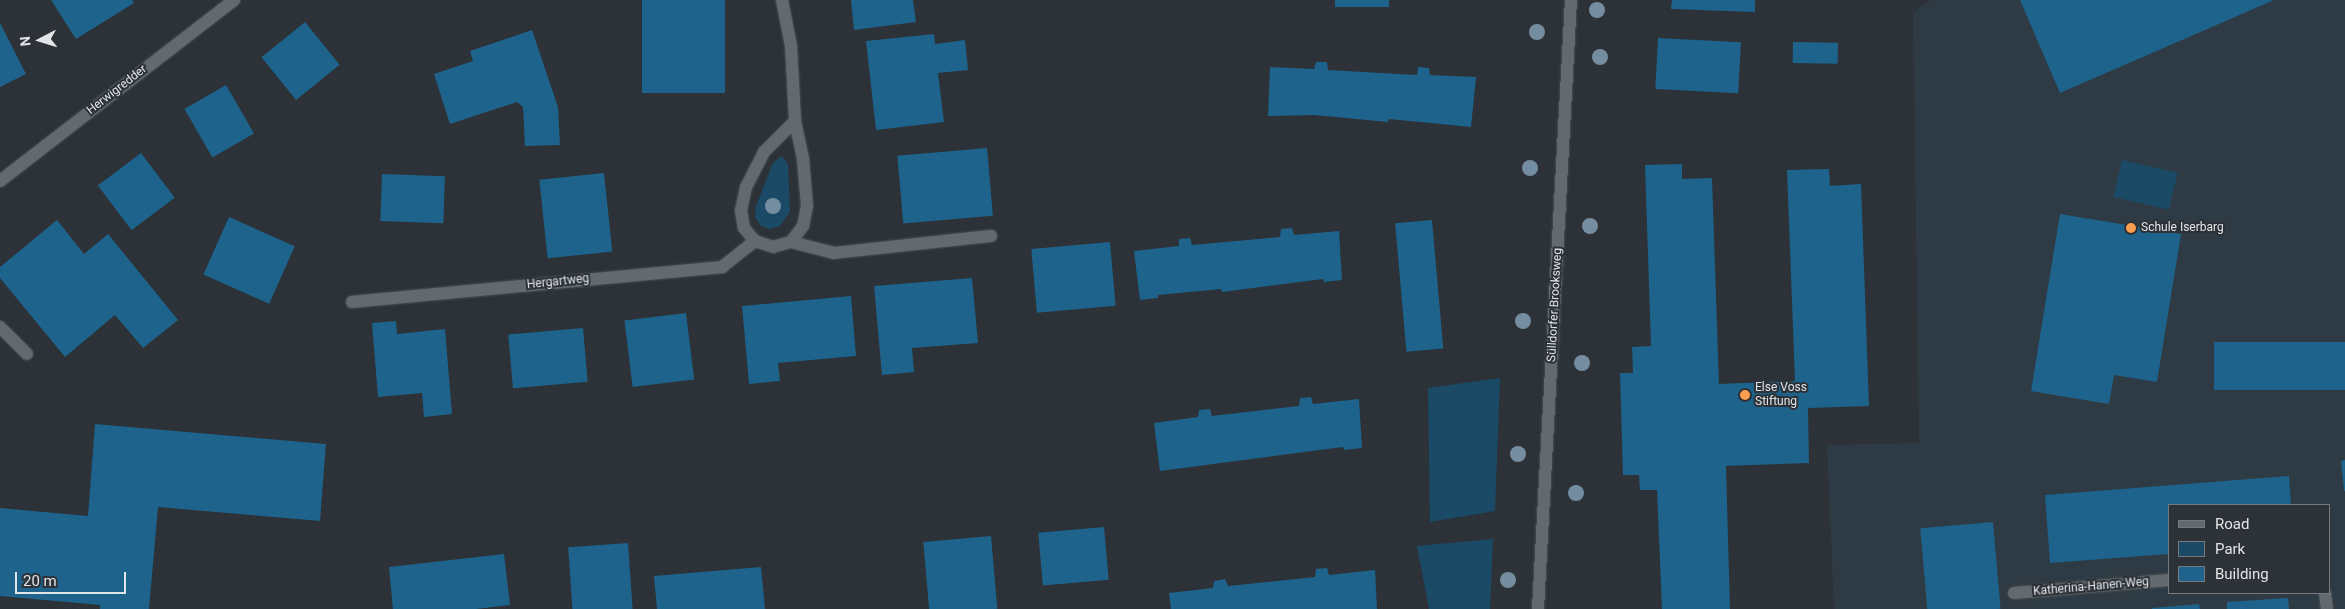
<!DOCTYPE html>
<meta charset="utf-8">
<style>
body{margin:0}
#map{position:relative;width:2345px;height:609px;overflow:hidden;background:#2c3237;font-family:Roboto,sans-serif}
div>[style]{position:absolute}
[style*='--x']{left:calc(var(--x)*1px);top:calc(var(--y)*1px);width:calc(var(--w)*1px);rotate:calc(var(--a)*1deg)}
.built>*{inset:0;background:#2f3b44}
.green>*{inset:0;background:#1b4a67;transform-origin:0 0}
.building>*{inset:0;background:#1d638b;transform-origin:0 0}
.roads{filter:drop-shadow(0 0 1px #494f53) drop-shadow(0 0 1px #494f53)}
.minor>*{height:12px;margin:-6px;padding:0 6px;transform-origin:6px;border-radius:6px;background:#636a6f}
.trees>*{width:16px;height:16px;margin:-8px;border-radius:50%;background:#758da0}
.dots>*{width:14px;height:14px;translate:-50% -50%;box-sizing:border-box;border:2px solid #2c3237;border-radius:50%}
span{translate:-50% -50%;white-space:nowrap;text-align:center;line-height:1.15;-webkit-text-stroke:4px #2c3237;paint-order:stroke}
.street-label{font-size:12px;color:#e1e5e8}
.poi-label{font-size:12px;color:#e1e5e8}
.left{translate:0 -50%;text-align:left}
.legend{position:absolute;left:2168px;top:504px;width:162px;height:90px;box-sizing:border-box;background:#2c3237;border:1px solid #747a7e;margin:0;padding:6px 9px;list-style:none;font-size:15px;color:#e1e5e8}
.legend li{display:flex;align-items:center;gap:10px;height:25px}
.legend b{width:25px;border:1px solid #747a7e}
.north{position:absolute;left:15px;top:15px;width:50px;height:50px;-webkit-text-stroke:4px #2c3237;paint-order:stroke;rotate:265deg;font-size:14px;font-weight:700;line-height:20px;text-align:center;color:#e1e5e8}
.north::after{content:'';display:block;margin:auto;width:18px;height:22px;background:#e1e5e8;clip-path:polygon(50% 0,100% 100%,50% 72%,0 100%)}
.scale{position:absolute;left:15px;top:572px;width:111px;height:22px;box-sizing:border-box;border:2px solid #e1e5e8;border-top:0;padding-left:6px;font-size:15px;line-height:18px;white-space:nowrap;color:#e1e5e8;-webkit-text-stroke:4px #2c3237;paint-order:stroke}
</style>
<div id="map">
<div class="built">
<i style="clip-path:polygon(evenodd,1931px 0,2345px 0,2345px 609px,1834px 609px,1827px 445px,1919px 443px,1913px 12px,1931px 0,2169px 505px,2329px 505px,2329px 593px,2169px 593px,2169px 505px)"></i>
</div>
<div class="green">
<i style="clip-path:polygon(782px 156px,788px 164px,790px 212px,780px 226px,770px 229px,761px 226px,755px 217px,756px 206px,773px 163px)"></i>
<i style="left:2122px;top:160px;width:57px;height:38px;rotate:13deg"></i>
<i style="clip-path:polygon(1500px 378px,1495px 511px,1430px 522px,1428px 388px)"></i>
<i style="clip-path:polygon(1493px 539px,1490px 609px,1429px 609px,1417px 546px)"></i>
</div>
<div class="building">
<i style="clip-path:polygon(51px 0,132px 0,134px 3px,76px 39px)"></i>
<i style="left:642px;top:0;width:83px;height:93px"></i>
<i style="clip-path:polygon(851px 0,913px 0,916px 22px,854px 30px)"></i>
<i style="left:1335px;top:0;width:54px;height:7px"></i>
<i style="clip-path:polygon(1672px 0,1755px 0,1755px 12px,1671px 9px)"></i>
<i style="clip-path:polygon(2020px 0,2274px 0,2060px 93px)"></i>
<i style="left:305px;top:22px;width:55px;height:56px;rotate:51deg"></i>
<i style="clip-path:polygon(0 23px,26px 74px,0 87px)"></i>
<i style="clip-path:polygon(532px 30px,558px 107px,560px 145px,525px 146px,523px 107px,517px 102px,450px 124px,434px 74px,473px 61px,470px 51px)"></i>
<i style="clip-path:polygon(934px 34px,935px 44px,965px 40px,968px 70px,938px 73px,944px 122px,876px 130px,866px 41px)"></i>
<i style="left:1658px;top:38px;width:83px;height:51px;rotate:3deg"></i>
<i style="left:1793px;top:42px;width:45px;height:21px;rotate:1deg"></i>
<i style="clip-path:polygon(1316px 62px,1327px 62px,1328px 70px,1417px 75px,1418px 67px,1429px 68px,1430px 75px,1476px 77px,1471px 127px,1389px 119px,1388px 122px,1314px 115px,1268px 116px,1270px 67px,1314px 69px)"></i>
<i style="left:226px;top:85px;width:56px;height:48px;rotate:60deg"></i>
<i style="left:987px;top:148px;width:68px;height:90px;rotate:85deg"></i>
<i style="left:141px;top:153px;width:56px;height:54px;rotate:53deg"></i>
<i style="clip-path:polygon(1682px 164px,1682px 179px,1712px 178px,1719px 384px,1795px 381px,1787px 170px,1829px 169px,1830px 186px,1861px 184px,1869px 406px,1808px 408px,1809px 463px,1726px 466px,1730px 609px,1662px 609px,1657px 490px,1640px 490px,1639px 475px,1623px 475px,1620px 373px,1633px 373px,1632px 347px,1651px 346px,1645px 165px)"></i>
<i style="left:604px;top:173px;width:79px;height:65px;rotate:84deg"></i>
<i style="left:382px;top:174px;width:63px;height:47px;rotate:2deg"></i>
<i style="clip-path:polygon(2060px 214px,2181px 234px,2157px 382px,2114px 375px,2109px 404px,2031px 391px)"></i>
<i style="left:229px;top:217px;width:72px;height:63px;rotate:24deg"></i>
<i style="clip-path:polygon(57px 220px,84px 254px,108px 234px,178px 320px,143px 348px,115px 315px,65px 357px,0 278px,0 267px)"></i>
<i style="left:1432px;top:220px;width:129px;height:37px;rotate:85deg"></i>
<i style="clip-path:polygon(1292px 228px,1294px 235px,1339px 231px,1342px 280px,1324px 282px,1323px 279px,1222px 292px,1221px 289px,1158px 295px,1158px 298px,1140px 300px,1134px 251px,1179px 246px,1179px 239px,1190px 238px,1192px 245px,1280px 237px,1281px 229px)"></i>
<i style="left:1110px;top:242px;width:64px;height:79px;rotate:85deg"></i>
<i style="clip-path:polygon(972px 278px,978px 343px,912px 348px,914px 372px,882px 375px,874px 286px)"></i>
<i style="clip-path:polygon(851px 296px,856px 356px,778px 363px,780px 381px,749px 384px,742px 306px)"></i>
<i style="left:686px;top:313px;width:67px;height:62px;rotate:83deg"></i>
<i style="clip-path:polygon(396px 321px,397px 334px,445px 329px,452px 414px,424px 417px,422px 393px,378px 397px,372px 323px)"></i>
<i style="left:583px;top:328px;width:54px;height:75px;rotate:85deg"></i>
<i style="left:2345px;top:342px;width:48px;height:131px;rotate:90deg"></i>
<i style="clip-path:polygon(1311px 397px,1313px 404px,1359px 399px,1362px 448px,1344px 450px,1343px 447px,1160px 471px,1154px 423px,1198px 417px,1199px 410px,1210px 409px,1212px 416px,1299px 406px,1300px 398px)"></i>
<i style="clip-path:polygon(95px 424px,326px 444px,320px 521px,158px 507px,149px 609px,100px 609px,100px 605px,0 596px,0 508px,88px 516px)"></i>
<i style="clip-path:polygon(2345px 460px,2345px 491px,2344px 491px,2341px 461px)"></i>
<i style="clip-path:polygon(2289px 476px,2291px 505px,2169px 505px,2169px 554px,2050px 563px,2045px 495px)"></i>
<i style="left:1993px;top:522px;width:87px;height:73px;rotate:85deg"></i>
<i style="left:1104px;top:527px;width:53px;height:66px;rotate:85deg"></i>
<i style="left:991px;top:536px;width:73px;height:68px;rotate:85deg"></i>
<i style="left:628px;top:543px;width:66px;height:60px;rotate:86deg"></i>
<i style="clip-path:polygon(504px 554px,510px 605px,476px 609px,393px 609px,389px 567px)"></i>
<i style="clip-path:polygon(761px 567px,765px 609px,657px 609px,654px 576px)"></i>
<i style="clip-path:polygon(1327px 568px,1329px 575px,1375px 570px,1377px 609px,1171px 609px,1169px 593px,1213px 588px,1214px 581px,1225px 579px,1228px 586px,1315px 577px,1316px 569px)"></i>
<i style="clip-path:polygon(2288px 598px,2289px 609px,2227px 609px,2227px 602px)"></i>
<i style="clip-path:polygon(2199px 604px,2200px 609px,2152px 609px,2152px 608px)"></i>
</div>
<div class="roads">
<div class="minor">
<i style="--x:782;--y:0;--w:47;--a:78.9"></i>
<i style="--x:791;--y:46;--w:75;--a:86.9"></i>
<i style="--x:795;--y:121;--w:39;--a:78"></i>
<i style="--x:803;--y:159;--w:47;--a:85.1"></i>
<i style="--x:807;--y:206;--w:20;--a:101"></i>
<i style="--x:803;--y:226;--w:20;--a:127"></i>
<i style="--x:795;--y:121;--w:44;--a:135"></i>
<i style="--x:764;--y:152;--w:39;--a:117"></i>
<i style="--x:746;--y:187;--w:24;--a:102"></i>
<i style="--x:741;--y:210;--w:18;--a:81"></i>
<i style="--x:744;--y:228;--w:17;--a:50"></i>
<i style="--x:755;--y:241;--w:19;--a:18"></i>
<i style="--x:773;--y:247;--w:19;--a:-16"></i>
<i style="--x:791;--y:242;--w:44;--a:14.3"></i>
<i style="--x:834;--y:253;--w:158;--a:-6.2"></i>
<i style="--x:0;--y:181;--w:296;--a:-37.7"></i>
<i style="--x:352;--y:302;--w:372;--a:-5.4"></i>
<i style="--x:722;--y:267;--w:42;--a:-38.2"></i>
<i style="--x:0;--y:327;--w:38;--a:45"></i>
<i style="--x:2014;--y:593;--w:156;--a:-4.8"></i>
<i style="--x:2325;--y:593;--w:16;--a:83"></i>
<i style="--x:1538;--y:609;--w:610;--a:-86.9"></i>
</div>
</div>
<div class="trees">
<i style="left:1597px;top:10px"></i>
<i style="left:1537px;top:32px"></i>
<i style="left:1600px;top:57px"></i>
<i style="left:1530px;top:168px"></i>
<i style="left:773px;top:206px"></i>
<i style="left:1590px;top:226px"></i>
<i style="left:1523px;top:321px"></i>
<i style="left:1582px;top:363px"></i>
<i style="left:1518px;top:454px"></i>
<i style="left:1576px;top:493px"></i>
<i style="left:1508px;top:580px"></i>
</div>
<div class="dots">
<i style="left:2131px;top:228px;background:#fa9f4f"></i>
<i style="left:1745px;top:395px;background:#fa9f4f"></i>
</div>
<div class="street-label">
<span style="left:117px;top:90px;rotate:-38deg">Herwigredder</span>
<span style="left:558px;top:282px;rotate:-6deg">Hergartweg</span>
<span style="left:1555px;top:305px;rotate:-87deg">Sülldorfer Brooksweg</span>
<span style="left:2091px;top:587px;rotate:-5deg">Katherina-Hanen-Weg</span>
</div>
<div class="poi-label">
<span class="left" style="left:2141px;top:228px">Schule Iserbarg</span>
<span class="left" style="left:1755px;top:395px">Else Voss<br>Stiftung</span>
</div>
<ul class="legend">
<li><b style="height:6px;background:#636a6f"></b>Road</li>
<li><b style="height:14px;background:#1b4a67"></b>Park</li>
<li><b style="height:14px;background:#1d638b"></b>Building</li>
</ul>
<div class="north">N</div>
<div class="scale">20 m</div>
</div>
